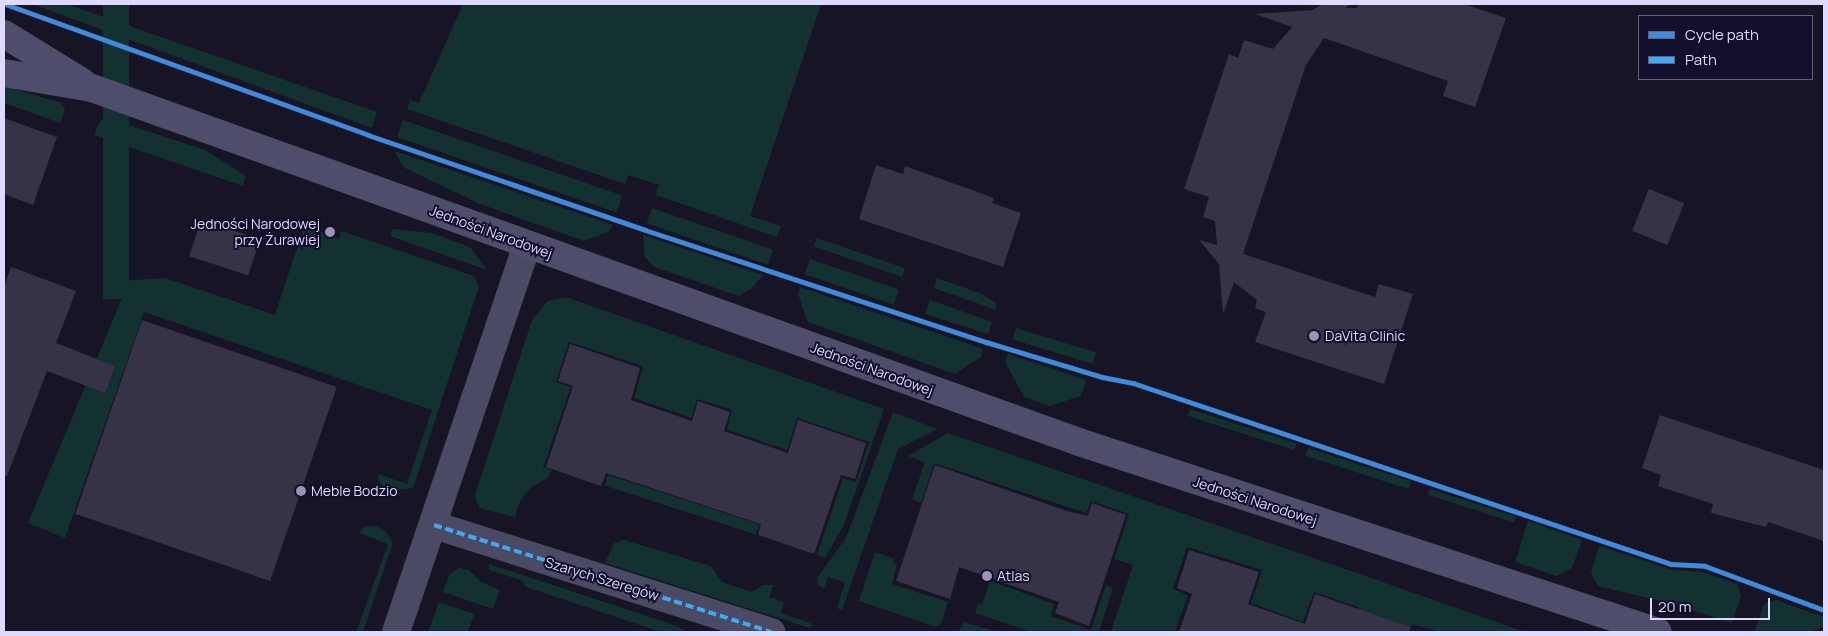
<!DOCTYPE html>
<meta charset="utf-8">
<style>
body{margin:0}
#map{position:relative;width:1828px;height:636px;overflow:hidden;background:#171525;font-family:Manrope,sans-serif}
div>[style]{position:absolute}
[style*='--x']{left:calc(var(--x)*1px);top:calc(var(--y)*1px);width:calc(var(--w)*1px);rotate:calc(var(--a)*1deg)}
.green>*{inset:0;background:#133131;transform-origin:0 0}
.building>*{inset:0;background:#363346;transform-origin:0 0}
.street>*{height:28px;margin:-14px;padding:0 14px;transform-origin:14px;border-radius:14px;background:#4a4a65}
.secondary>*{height:28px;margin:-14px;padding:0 14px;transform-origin:14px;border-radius:14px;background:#4e4d6b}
.quiet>*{height:4px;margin-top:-2px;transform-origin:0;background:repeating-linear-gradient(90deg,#3fa9f5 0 8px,transparent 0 12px)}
.cycleway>*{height:5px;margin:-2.5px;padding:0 2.5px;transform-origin:2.5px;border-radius:2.5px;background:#408adc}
.dots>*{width:14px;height:14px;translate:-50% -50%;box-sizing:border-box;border:2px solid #130f2b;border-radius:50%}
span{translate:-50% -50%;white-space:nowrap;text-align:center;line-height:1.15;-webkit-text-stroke:4px #130f2b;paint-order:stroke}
.poi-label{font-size:14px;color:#ddd9ff}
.right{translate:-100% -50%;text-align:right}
.left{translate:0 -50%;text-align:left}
.street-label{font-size:14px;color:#ddd9ff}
.frame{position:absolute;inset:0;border:5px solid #ddd9ff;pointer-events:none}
.legend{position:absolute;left:1638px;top:15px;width:175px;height:65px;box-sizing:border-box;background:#130f2b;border:1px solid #646080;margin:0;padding:6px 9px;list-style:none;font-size:15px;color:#ddd9ff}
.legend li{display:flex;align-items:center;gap:10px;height:25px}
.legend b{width:25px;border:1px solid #646080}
.scale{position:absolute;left:1650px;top:598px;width:120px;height:22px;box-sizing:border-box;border:2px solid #ddd9ff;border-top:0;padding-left:6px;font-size:15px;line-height:18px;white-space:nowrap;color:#ddd9ff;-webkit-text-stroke:4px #130f2b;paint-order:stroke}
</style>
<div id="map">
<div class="green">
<i style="clip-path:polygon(32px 4px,66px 4px,377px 112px,372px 128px)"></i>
<i style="left:103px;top:4px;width:26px;height:295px"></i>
<i style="clip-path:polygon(463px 4px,821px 4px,750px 216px,781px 226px,777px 237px,656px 195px,659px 185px,628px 175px,625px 184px,407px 109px,410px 100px,419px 103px)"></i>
<i style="clip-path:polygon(4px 86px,61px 103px,65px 110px,60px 123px,4px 103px)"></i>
<i style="clip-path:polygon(110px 119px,205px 150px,246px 176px,243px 186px,94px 135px,100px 121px)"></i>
<i style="left:403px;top:120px;width:232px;height:18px;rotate:19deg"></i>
<i style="clip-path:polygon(395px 151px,613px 225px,608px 232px,584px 241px,480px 204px,403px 167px)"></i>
<i style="left:652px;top:208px;width:128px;height:16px;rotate:19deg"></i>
<i style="clip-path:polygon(306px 220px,320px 225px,319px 231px,339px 239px,341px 231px,474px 276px,479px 286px,413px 488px,388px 491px,379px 482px,378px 474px,407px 484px,432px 410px,144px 312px,65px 538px,28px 523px,123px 296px,119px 281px,165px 278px,275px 315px)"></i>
<i style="clip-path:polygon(392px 229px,432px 233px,470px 247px,487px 270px,390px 236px)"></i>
<i style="clip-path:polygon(643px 235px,763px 275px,752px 288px,739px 296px,654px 267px,645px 257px)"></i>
<i style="left:817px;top:238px;width:93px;height:9px;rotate:19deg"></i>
<i style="left:810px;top:259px;width:94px;height:16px;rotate:19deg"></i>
<i style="clip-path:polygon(937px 278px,982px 294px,996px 303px,996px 310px,934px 288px)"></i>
<i style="clip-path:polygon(800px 287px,983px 349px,981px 357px,955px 374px,808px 322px,798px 294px)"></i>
<i style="clip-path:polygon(566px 297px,884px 409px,844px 525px,825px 558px,817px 555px,843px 478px,856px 482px,869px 442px,797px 418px,787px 450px,727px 430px,732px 410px,697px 399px,691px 418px,634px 398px,643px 366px,569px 342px,556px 382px,571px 387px,543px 467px,551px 470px,549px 477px,530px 488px,520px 501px,515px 517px,479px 508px,475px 495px,532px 320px,548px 301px)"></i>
<i style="clip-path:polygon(930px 300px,992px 322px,988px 334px,925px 314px)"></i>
<i style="left:1016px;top:328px;width:84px;height:12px;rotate:17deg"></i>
<i style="clip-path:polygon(1008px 354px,1086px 380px,1081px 396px,1049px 406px,1024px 397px,1005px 362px)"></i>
<i style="left:1190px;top:409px;width:112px;height:7px;rotate:18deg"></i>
<i style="clip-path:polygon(893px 412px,937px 429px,898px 449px,842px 610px,837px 608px,845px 582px,828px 577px,824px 588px,819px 586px,817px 578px,846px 538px)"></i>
<i style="clip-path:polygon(948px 433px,1354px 572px,1525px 632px,1440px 632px,1412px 624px,1409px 632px,1350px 632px,1358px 607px,1314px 592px,1303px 622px,1251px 603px,1262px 570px,1187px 547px,1173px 589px,1188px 595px,1175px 632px,1111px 632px,1133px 565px,1114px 559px,1129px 514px,1091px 501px,1086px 513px,934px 463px,921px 503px,912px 499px,925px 462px,908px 456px)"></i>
<i style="left:1308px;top:448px;width:108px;height:8px;rotate:18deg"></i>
<i style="left:608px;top:475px;width:159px;height:11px;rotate:18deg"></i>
<i style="left:1430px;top:489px;width:90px;height:6px;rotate:18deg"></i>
<i style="clip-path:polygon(1528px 521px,1582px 540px,1572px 568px,1556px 576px,1515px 562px)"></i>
<i style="clip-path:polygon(377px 526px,386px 532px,393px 543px,363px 632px,356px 632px,388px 544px,359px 533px,364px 527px)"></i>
<i style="clip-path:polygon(624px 540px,711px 566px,722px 582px,752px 592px,763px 585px,773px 585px,769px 597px,784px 602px,781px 613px,812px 624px,810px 628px,605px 563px,614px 543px)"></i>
<i style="clip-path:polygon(1599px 546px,1673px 570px,1702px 572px,1737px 584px,1741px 596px,1732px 623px,1674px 604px,1598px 586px,1591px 573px)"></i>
<i style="clip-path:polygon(875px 552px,895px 559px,893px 563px,897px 564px,892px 584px,948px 602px,941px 624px,936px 627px,859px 601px)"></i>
<i style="clip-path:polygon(489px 564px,677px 626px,687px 632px,661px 632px,526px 587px,521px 580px,489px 570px)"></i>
<i style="clip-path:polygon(459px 568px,469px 570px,481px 582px,500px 590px,493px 609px,443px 592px,449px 575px)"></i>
<i style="clip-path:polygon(990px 581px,1054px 604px,1051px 616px,1091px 630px,1106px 585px,1113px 588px,1099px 632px,1032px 632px,975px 613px,978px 604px,982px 605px)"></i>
<i style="clip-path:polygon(1776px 600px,1824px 617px,1824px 626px,1810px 632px,1755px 631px,1764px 604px)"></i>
<i style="clip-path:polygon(439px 602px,474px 614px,468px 632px,428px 632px)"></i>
<i style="clip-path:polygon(964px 622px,998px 632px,958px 632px)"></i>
</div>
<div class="building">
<i style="clip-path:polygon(1322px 4px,1350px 4px,1346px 8px,1357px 8px,1358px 4px,1464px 4px,1506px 18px,1475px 107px,1443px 96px,1448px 81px,1324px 38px,1306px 65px,1243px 254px,1375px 297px,1379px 284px,1413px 294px,1384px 384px,1255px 342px,1266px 312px,1255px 308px,1257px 300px,1234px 282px,1223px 314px,1219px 264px,1199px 240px,1217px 245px,1215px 221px,1203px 217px,1209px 197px,1184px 189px,1229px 54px,1238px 58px,1244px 40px,1273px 49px,1292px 27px,1255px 14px,1313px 10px)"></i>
<i style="clip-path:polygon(4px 118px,57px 137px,33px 205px,4px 194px)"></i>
<i style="clip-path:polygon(876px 165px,903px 174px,905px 166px,994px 198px,992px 203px,1021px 213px,1003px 267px,859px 219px)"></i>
<i style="left:1649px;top:189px;width:38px;height:45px;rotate:22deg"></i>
<i style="left:201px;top:220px;width:62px;height:38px;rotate:18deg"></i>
<i style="clip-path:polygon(11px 267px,76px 291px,56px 343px,115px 366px,105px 393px,47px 371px,7px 476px,4px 476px,4px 287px)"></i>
<i style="left:142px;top:320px;width:206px;height:205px;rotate:19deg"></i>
<i style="clip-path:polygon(570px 344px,640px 368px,631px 400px,692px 421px,698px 401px,730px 412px,724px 431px,788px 453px,798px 420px,866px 443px,855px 479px,841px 475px,814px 554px,758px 535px,761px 524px,606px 473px,601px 486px,546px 467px,573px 386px,558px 381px)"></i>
<i style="clip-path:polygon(1660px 415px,1824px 470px,1824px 541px,1768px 522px,1766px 527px,1711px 513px,1713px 504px,1658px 486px,1661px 475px,1642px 468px)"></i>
<i style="clip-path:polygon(935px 465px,1067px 511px,1088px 516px,1092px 503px,1126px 515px,1089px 626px,1055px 613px,1059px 602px,959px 567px,950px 599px,896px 581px)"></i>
<i style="clip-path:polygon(1189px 550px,1259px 572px,1248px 604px,1305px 624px,1315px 594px,1410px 627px,1409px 632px,1179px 632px,1192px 594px,1177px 588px)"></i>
</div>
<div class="street">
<i style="--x:434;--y:525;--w:354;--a:17.6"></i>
<i style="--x:396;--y:632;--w:409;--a:-71.3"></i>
</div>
<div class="secondary">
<i style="--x:4;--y:34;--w:92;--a:31.6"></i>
<i style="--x:4;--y:73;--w:89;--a:9.7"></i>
<i style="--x:92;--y:88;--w:1049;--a:19.73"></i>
<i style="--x:1079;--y:442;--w:609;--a:18.17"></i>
</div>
<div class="quiet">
<i style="--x:434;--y:525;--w:354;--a:17.6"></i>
</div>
<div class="cycleway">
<i style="--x:5;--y:4;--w:386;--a:19.8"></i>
<i style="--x:368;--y:135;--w:293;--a:18.9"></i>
<i style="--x:645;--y:230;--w:359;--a:18.2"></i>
<i style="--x:986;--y:342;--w:121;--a:16.8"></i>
<i style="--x:1102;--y:377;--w:32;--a:11"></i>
<i style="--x:1133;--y:383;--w:568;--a:18.59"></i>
<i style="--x:1671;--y:564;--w:34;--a:3"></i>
<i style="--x:1705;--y:566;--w:127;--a:20.3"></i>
</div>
<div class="dots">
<i style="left:330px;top:232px;background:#9894b3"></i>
<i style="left:1314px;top:336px;background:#9894b3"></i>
<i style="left:301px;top:491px;background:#9894b3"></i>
<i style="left:987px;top:576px;background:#9894b3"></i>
</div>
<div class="poi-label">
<span class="right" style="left:320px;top:232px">Jedności Narodowej<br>przy Żurawiej</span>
<span class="left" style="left:1325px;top:336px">DaVita Clinic</span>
<span class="left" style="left:311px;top:491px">Meble Bodzio</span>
<span class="left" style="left:997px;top:576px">Atlas</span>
</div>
<div class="street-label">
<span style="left:491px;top:232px;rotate:20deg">Jedności Narodowej</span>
<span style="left:872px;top:369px;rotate:20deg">Jedności Narodowej</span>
<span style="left:1255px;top:501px;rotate:18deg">Jedności Narodowej</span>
<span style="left:602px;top:579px;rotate:17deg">Szarych Szeregów</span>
</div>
<div class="frame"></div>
<ul class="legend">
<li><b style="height:6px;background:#408adc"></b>Cycle path</li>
<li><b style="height:6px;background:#3fa9f5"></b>Path</li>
</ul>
<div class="scale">20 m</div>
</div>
